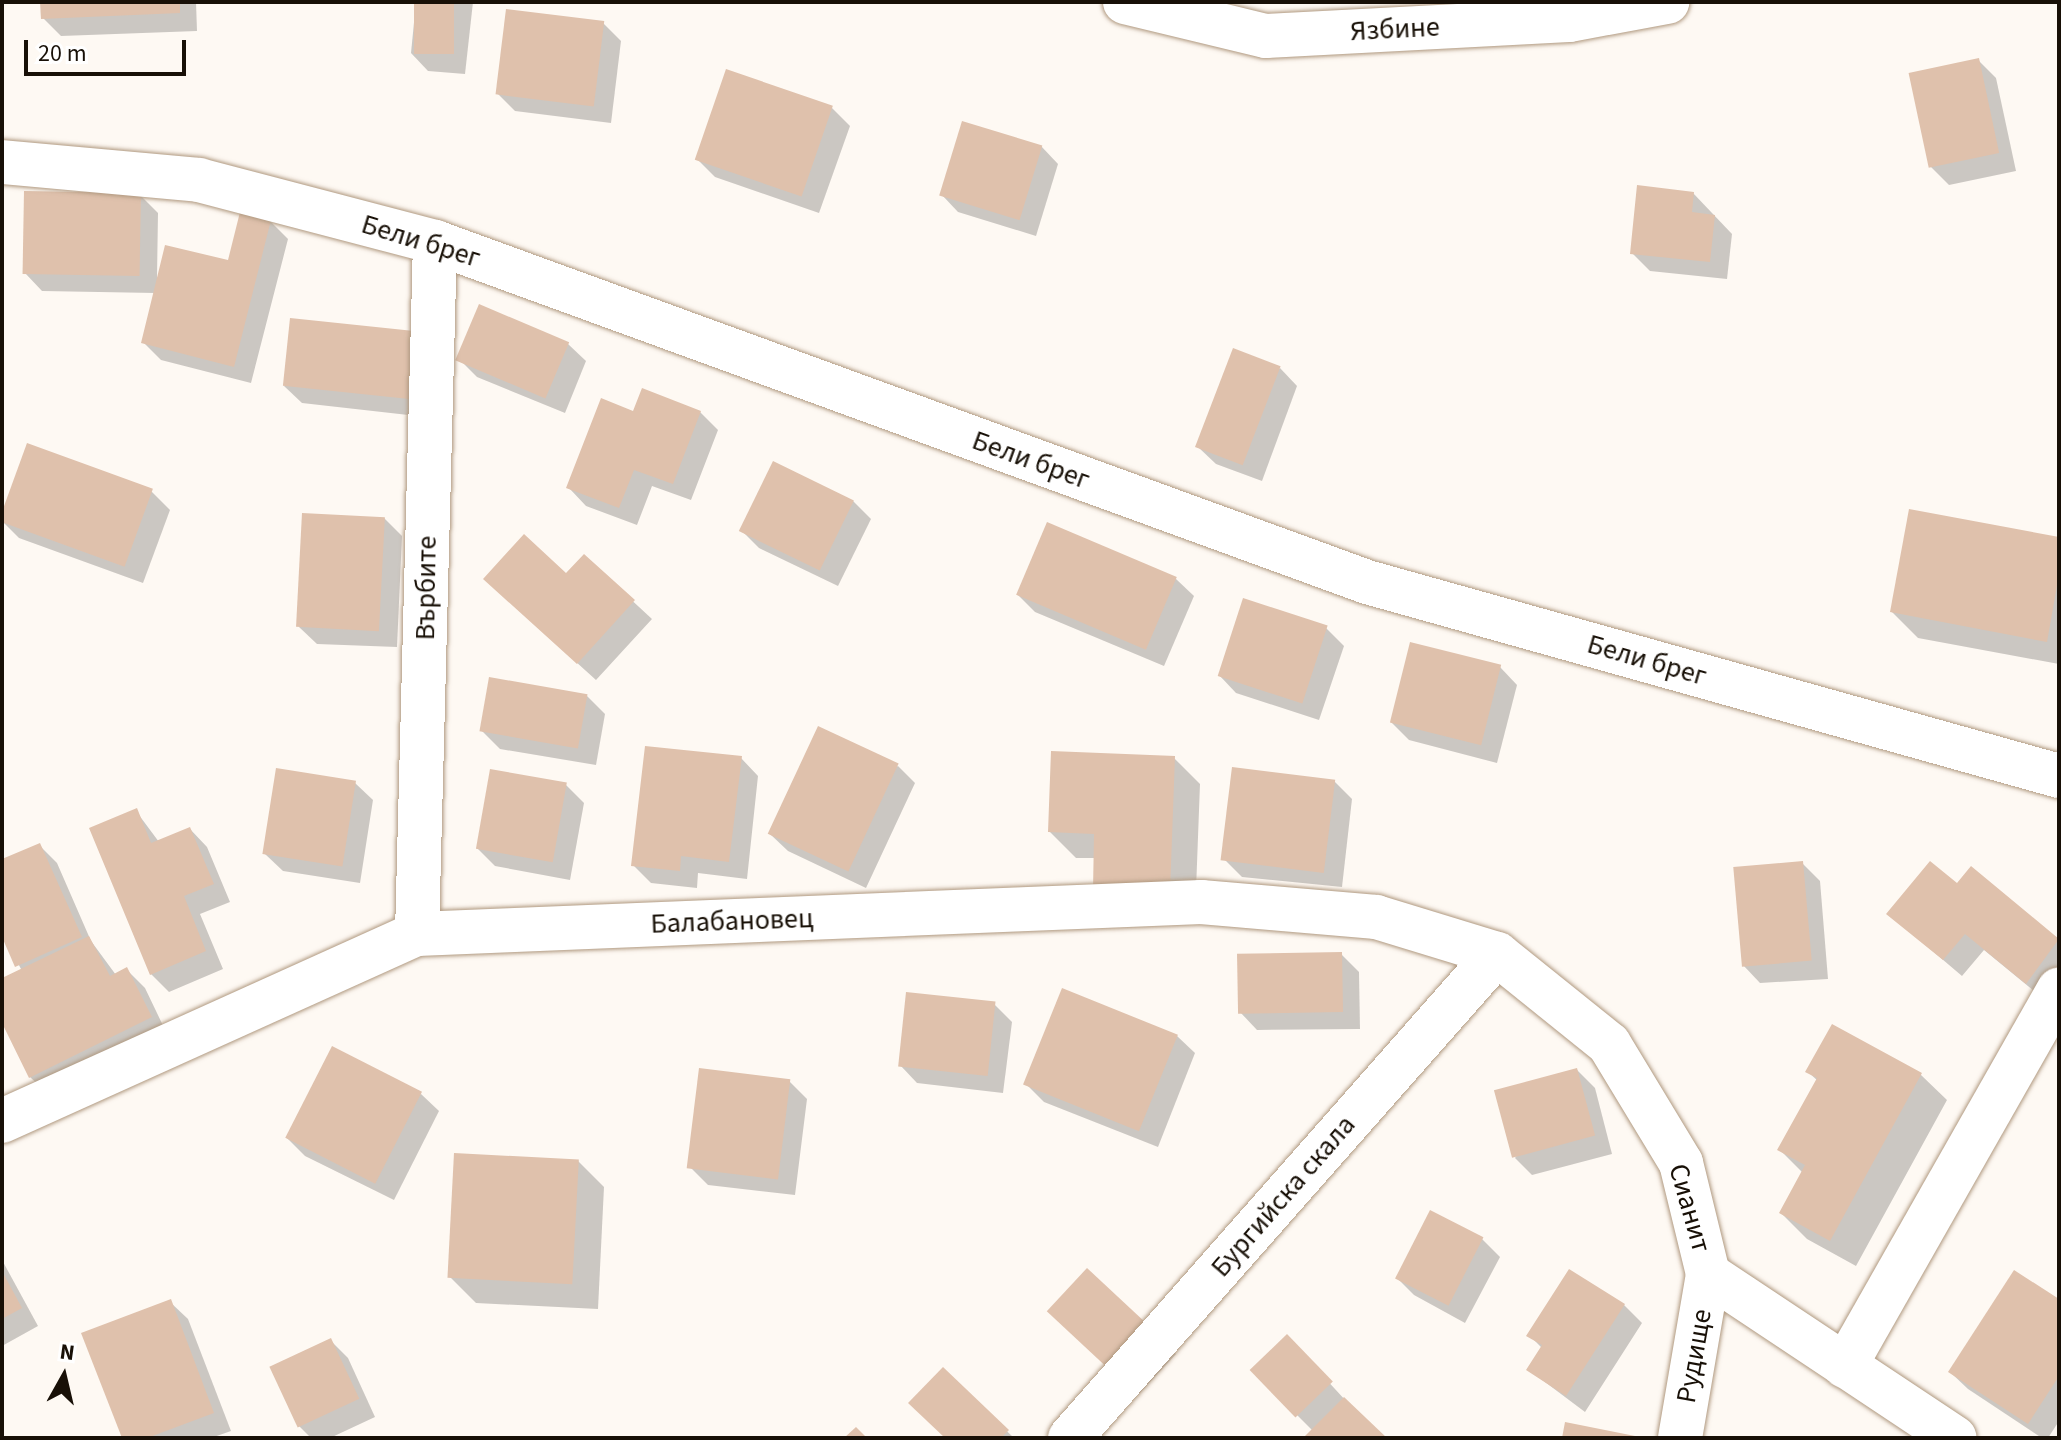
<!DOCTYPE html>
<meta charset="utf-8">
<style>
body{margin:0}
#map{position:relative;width:2061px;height:1440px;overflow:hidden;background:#fef9f3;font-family:"Source Sans 3",sans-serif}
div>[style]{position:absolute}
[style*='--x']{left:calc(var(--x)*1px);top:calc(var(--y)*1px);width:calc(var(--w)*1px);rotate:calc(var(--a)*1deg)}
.shadow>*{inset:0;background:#0003}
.building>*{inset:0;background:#dfc1ac;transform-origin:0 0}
.roads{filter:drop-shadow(0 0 2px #b09980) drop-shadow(0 0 2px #b09980)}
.minor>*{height:44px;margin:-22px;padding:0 22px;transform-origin:22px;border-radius:22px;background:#fff}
span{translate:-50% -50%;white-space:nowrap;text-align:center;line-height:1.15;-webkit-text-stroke:8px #fff;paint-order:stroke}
.street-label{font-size:28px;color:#181007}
.frame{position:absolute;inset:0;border:4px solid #181007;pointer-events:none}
.north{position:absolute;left:24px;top:1336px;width:80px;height:80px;-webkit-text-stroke:6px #fff;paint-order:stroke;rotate:8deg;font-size:22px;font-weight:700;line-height:32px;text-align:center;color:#181007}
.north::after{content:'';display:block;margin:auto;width:28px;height:36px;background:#181007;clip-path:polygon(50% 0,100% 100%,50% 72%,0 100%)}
.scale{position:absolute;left:24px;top:40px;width:162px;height:36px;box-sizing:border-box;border:4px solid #181007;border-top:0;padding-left:10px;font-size:24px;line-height:28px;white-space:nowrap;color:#181007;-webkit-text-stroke:6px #fff;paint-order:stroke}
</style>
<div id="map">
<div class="shadow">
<i style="clip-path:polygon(42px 2px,196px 2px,197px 31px,61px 36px,43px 18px)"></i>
<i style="clip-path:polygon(416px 2px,473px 2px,465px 74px,428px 71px,411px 53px)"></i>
<i style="clip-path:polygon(603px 23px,621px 41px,611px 123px,515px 111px,497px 93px)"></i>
<i style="clip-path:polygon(1978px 60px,1996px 78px,2016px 171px,1949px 185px,1931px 167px)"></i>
<i style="clip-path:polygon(832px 108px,850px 126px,819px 213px,715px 177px,697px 159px)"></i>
<i style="clip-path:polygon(1041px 146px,1058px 164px,1036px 236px,958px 212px,941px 194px)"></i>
<i style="clip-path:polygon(1693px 193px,1732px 234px,1727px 279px,1650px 271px,1632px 253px)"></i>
<i style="clip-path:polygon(140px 195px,158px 213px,157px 278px,229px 262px,270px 221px,288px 239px,251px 383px,161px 360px,143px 342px,155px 293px,42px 291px,25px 273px)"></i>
<i style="clip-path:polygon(415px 333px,426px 417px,302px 403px,284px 386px)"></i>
<i style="clip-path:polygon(568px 344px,586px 361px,565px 413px,477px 377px,459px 359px)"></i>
<i style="clip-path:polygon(1280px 368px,1297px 386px,1262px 481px,1216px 464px,1198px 447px)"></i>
<i style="clip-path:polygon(700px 412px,718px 430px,691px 500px,652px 486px,637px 525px,586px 506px,569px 488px,634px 414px)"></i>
<i style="clip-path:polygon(28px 446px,152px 492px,170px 510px,143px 583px,19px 538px,2px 521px)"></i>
<i style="clip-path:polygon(853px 501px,871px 519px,838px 586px,759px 548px,741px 530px)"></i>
<i style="clip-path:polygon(384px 518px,402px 536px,397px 647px,317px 644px,299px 627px)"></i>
<i style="clip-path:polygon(2059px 539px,2059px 664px,1918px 638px,1892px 612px)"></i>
<i style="clip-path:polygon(584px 556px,652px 619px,596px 680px,503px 596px,566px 576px)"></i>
<i style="clip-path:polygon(1176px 579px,1194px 596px,1164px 666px,1035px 612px,1017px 594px)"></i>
<i style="clip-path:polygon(1326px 628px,1344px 646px,1319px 720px,1236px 693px,1219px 675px)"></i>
<i style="clip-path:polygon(1500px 667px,1517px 685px,1497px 763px,1409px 740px,1391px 722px)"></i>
<i style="clip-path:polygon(587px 696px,605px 714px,596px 765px,500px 749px,482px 731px)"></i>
<i style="clip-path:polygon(741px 758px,758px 776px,747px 879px,698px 873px,697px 888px,651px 883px,633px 865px)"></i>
<i style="clip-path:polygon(1174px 758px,1200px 784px,1195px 917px,1096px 858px,1076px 858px,1050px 832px)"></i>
<i style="clip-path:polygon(898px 766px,915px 783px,866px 888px,788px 851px,770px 834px)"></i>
<i style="clip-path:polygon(1334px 781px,1352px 799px,1342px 887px,1242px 877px,1224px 859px)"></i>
<i style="clip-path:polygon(355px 783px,373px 800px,360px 883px,283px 871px,265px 854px)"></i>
<i style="clip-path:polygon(566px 785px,584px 803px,570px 880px,495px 866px,477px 848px)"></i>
<i style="clip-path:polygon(136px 811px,159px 842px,190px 829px,207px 847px,230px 902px,200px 914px,223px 969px,169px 992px,151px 974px)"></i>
<i style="clip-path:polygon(39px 845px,57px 863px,91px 941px,116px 975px,127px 970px,145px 988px,168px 1036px,48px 1094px,30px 1077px,2px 1018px,2px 980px,22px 971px,2px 932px,2px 862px)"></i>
<i style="clip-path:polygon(1802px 863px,1820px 881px,1828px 979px,1760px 983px,1743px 965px)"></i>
<i style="clip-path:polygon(1971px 869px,2059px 942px,2059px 983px,2045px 1000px,1984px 950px,1962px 976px,1889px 914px,1957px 885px)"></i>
<i style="clip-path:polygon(1341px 954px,1359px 972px,1360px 1029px,1257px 1030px,1240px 1012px)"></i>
<i style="clip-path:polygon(994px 1004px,1012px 1022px,1003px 1093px,917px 1083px,900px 1065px)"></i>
<i style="clip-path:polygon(1177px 1036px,1195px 1053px,1158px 1147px,1044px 1102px,1026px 1084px)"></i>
<i style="clip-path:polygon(1577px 1070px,1595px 1088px,1612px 1154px,1532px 1175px,1515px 1158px)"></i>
<i style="clip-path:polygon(1808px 1072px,1921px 1075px,1947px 1100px,1856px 1266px,1807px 1239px,1781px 1213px,1803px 1173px,1780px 1150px,1818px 1081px)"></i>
<i style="clip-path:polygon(789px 1081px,807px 1099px,795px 1195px,708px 1185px,690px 1167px)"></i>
<i style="clip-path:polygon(421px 1094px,439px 1111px,394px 1200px,305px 1156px,287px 1138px)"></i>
<i style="clip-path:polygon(578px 1161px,604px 1187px,598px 1309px,476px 1303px,450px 1277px)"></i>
<i style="clip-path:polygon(1482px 1239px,1500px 1257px,1465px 1323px,1414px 1295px,1396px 1277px)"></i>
<i style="clip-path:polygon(2px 1260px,38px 1326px,2px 1346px)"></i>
<i style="clip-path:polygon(170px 1302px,188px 1319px,231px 1431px,211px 1438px,124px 1438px)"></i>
<i style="clip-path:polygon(2059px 1302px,2059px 1421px,2048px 1438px,2042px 1438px,1968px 1389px,1950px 1372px)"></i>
<i style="clip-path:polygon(1624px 1305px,1642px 1323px,1585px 1412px,1529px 1370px,1542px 1348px,1529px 1335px)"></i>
<i style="clip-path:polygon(1067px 1329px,1159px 1337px,1176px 1354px,1138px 1395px)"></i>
<i style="clip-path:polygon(1287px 1337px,1347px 1402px,1384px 1438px,1306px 1438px,1313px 1431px,1253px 1371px)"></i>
<i style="clip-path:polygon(331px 1341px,348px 1358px,375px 1417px,330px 1438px,311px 1438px,299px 1426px)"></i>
<i style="clip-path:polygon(943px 1370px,1014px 1438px,947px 1438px)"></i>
</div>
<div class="building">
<i style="clip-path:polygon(40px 2px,180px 2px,180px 13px,41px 19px)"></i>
<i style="left:414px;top:2px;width:40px;height:52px"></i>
<i style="left:506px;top:9px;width:99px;height:86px;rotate:7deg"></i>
<i style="left:1979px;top:58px;width:97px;height:72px;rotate:78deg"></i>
<i style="left:726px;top:69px;width:113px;height:96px;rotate:19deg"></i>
<i style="left:962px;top:121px;width:84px;height:78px;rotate:17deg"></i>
<i style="clip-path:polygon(1637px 185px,1694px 192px,1692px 212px,1715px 215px,1710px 262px,1630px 254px)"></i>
<i style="left:24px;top:191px;width:117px;height:83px;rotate:1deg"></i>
<i style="clip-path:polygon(240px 212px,271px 220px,234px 367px,141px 343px,165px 245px,228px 260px)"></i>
<i style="left:479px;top:304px;width:98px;height:61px;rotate:23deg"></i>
<i style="left:290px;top:318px;width:127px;height:68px;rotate:6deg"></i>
<i style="left:1233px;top:348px;width:51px;height:106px;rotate:21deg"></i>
<i style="clip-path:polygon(642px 388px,701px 411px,673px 484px,634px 470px,619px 508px,566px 488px,601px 398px,633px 411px)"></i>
<i style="left:27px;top:443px;width:134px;height:83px;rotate:20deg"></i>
<i style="left:773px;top:461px;width:90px;height:78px;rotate:26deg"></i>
<i style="clip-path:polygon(1909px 509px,2059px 537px,2059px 574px,2047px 642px,1890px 612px)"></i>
<i style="left:302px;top:513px;width:83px;height:114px;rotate:3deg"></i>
<i style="left:1047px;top:522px;width:141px;height:79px;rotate:23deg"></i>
<i style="clip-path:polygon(524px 534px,566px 573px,584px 554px,635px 600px,577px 664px,483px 579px)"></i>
<i style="left:1243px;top:598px;width:89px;height:82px;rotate:18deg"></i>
<i style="left:1410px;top:642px;width:94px;height:83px;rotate:14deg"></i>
<i style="left:489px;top:677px;width:100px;height:55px;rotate:10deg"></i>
<i style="left:818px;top:726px;width:89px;height:119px;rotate:25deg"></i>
<i style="clip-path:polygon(645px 746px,742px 756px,729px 862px,681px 856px,680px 871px,631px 866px)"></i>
<i style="clip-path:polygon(1051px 751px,1175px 756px,1170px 892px,1093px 890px,1094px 834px,1048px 832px)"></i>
<i style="left:1232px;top:767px;width:104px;height:94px;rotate:7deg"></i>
<i style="left:276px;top:768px;width:81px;height:87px;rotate:9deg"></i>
<i style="left:490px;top:769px;width:78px;height:81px;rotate:10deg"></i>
<i style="clip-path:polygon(137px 808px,151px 843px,190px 827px,214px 884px,184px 896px,206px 951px,150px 975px,89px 828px)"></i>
<i style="clip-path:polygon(40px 843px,82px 937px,15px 967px,2px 937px,2px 859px)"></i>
<i style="left:1803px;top:861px;width:100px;height:70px;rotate:85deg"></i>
<i style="clip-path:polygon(1930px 861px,1957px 883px,1971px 866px,2059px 939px,2026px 984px,1965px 934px,1943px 960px,1886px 914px)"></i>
<i style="clip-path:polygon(89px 936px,110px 976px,127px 967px,152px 1017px,29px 1078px,2px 1023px,2px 978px)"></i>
<i style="left:1342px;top:952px;width:60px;height:105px;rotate:89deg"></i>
<i style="left:1062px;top:988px;width:125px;height:104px;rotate:22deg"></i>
<i style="left:906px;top:992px;width:90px;height:75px;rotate:6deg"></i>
<i style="clip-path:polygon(1832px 1024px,1922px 1073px,1830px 1241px,1779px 1213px,1805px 1165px,1777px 1150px,1817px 1078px,1805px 1072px)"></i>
<i style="left:332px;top:1046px;width:101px;height:103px;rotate:27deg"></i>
<i style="left:699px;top:1068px;width:92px;height:101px;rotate:7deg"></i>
<i style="left:1577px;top:1068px;width:70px;height:86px;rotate:75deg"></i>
<i style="left:454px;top:1153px;width:125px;height:125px;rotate:3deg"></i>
<i style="left:1430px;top:1210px;width:60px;height:77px;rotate:27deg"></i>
<i style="left:1087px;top:1268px;width:99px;height:59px;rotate:43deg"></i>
<i style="clip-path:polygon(1569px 1269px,1625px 1304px,1566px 1396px,1526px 1370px,1542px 1345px,1526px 1336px)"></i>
<i style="clip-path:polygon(2014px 1270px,2059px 1299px,2059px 1376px,2028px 1424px,1948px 1372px)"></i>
<i style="clip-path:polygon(2px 1271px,22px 1308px,2px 1319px)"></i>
<i style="clip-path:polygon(171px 1299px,214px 1413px,147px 1438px,122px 1438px,81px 1333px)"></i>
<i style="left:1287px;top:1334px;width:66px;height:52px;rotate:46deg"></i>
<i style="left:331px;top:1338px;width:67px;height:68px;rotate:65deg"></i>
<i style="clip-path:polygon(943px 1367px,1009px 1430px,1001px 1438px,945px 1438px,908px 1403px)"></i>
<i style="clip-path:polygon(1344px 1397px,1387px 1438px,1303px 1438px)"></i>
<i style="clip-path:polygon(1565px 1422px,1640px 1437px,1640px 1438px,1562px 1438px)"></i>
<i style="clip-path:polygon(856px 1427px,867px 1438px,844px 1438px)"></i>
</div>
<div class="roads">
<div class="minor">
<i style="--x:1125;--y:2;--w:145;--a:13.6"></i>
<i style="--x:1266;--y:36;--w:303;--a:-3"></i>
<i style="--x:1569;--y:20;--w:100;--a:-10.4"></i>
<i style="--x:2;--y:162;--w:198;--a:5.2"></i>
<i style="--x:199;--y:180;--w:244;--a:14.7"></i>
<i style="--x:435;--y:242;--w:992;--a:20.04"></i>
<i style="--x:1367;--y:582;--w:719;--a:15.66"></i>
<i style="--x:417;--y:934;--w:692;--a:-88.51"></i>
<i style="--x:2;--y:1121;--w:455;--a:-24.3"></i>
<i style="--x:417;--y:934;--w:785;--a:-2.34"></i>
<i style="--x:1201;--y:902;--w:176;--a:4.9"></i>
<i style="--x:1376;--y:917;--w:127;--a:17"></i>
<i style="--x:1497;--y:954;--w:144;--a:38.8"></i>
<i style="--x:1609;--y:1044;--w:139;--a:58.8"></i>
<i style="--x:1681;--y:1163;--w:114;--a:76.3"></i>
<i style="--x:1708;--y:1274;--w:296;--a:33.6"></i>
<i style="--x:1845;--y:1366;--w:433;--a:-60.4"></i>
<i style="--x:1070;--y:1438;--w:645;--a:-48.58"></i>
<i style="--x:1680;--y:1438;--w:166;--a:-80.3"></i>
</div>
</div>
<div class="street-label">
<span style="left:1395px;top:29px;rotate:-3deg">Язбине</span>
<span style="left:421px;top:241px;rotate:17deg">Бели брег</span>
<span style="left:1031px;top:460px;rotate:20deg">Бели брег</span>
<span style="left:426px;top:588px;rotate:-89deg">Върбите</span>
<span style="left:1647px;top:660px;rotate:16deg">Бели брег</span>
<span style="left:732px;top:921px;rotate:-2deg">Балабановец</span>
<span style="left:1283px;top:1196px;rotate:-49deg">Бургийска скала</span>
<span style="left:1690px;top:1208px;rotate:74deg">Сианит</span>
<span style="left:1694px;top:1356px;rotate:-80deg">Рудище</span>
</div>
<div class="frame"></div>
<div class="north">N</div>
<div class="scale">20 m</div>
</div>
